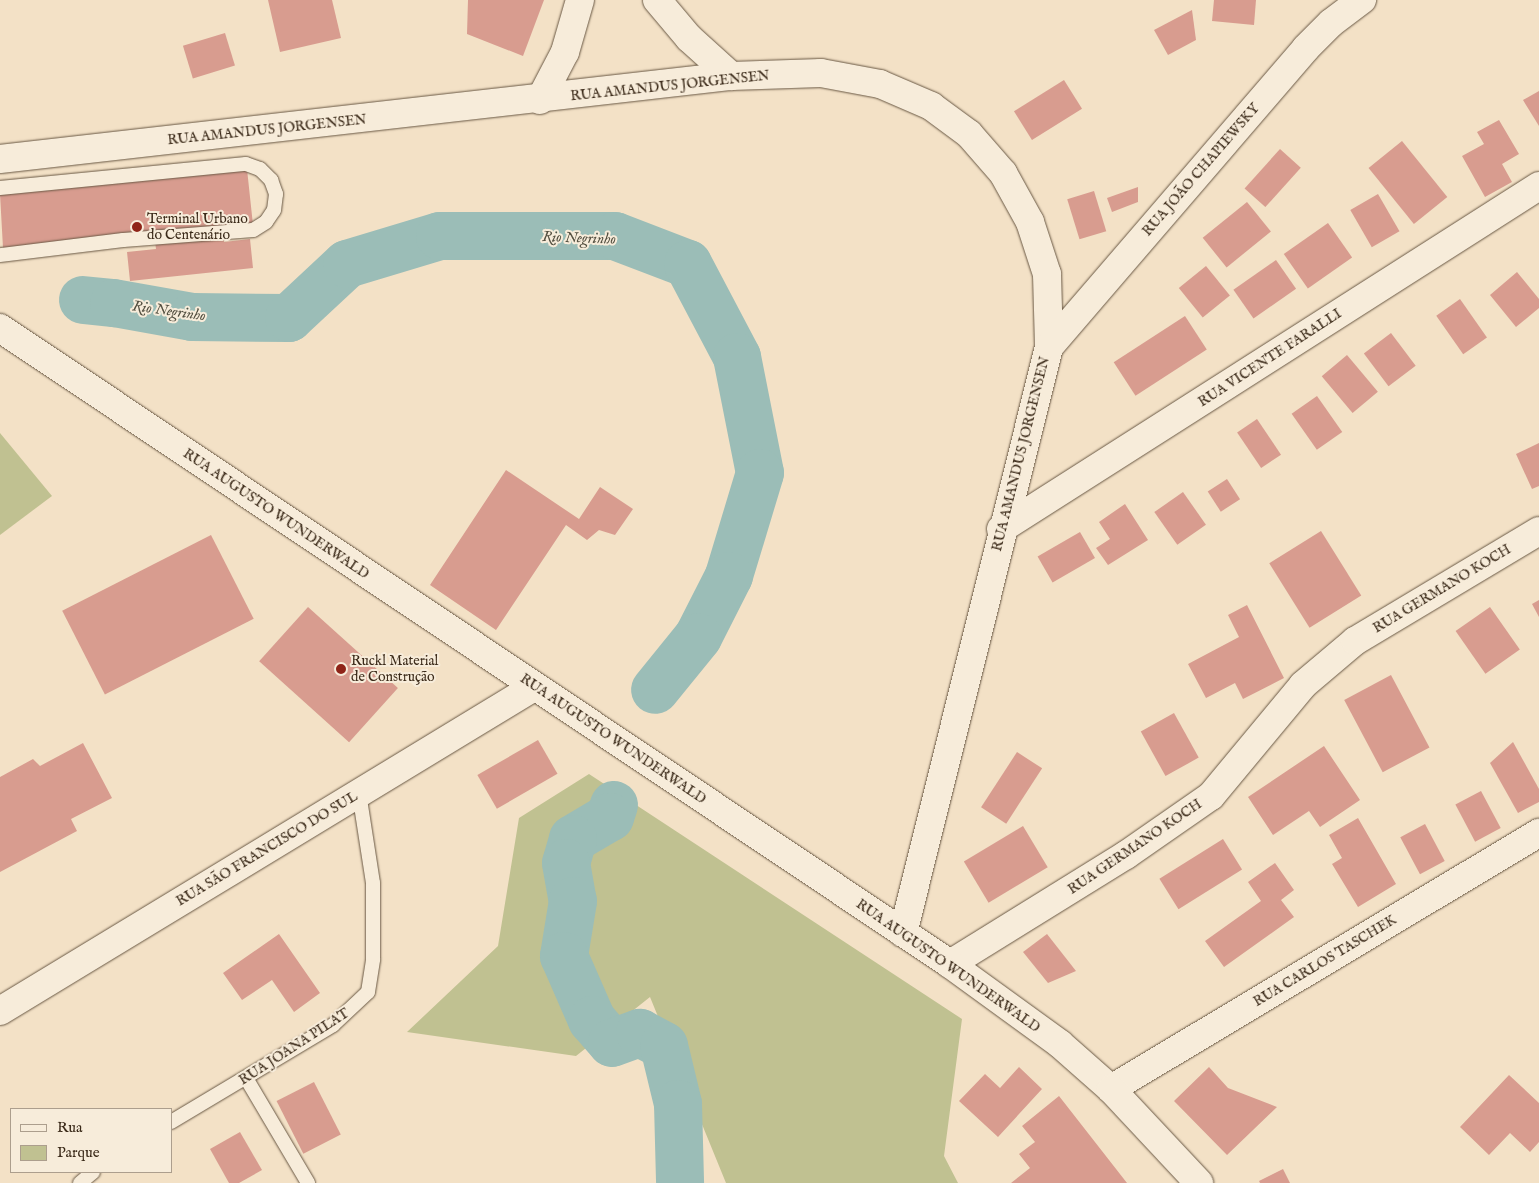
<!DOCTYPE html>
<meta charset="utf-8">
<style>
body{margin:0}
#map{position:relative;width:1539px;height:1183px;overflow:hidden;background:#f3e1c6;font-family:"IM FELL English",serif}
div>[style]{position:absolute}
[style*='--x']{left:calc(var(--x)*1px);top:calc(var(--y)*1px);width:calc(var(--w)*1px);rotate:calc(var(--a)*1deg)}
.green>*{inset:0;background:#c0c191}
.river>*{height:48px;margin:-24px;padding:0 24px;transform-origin:24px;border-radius:24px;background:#9bbdb7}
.building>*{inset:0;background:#d89c8f;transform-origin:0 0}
.roads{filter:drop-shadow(0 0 1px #695844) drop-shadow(0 0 1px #695844)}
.lane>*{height:14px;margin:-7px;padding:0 7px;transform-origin:7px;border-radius:7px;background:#f7ecda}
.street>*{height:28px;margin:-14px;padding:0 14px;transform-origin:14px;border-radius:14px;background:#f7ecda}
.secondary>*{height:28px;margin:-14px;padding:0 14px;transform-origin:14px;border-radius:14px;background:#f7ecda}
.dots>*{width:14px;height:14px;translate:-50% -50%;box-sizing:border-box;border:2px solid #f7ecda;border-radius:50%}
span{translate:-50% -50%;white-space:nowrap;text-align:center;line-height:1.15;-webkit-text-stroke:4px #f7ecda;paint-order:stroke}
.street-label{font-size:14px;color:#3b2a19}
.poi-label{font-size:14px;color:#3b2a19}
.left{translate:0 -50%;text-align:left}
.water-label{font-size:15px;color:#534f40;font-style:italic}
.legend{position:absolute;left:10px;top:1108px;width:162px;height:65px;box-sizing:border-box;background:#f7ecda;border:1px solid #ac9e8d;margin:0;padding:6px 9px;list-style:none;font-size:15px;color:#3b2a19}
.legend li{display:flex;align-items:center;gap:10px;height:25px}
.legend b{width:25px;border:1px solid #ac9e8d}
</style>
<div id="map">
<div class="green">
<i style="clip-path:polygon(0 433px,52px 496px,0 535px)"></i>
<i style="clip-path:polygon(589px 774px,962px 1019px,944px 1156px,958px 1183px,726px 1183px,650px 997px,576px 1056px,407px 1032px,498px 946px,519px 818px)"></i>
</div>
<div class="river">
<i style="--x:83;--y:300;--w:31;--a:6"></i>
<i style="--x:114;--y:303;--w:79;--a:10.2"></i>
<i style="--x:192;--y:317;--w:97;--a:0.6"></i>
<i style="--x:289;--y:318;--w:79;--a:-43"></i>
<i style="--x:347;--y:264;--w:97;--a:-16.8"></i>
<i style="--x:440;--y:236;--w:175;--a:0"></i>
<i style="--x:615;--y:236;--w:78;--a:21"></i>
<i style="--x:688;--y:264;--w:105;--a:62.2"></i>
<i style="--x:737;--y:357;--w:118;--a:78.8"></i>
<i style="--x:760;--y:473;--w:108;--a:106.8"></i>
<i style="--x:729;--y:576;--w:68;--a:116.9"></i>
<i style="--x:698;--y:637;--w:68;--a:129.1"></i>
<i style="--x:614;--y:805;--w:13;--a:108"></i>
<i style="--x:610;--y:817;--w:43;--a:149.3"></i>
<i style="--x:573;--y:839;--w:25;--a:106"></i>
<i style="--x:566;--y:863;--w:39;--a:80"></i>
<i style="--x:573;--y:901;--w:56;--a:99.3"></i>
<i style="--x:564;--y:956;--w:70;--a:66.4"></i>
<i style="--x:592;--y:1020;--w:30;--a:49"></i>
<i style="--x:612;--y:1043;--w:30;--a:-20"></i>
<i style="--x:640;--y:1033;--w:27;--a:28"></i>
<i style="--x:664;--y:1046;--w:60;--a:76.4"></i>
<i style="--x:678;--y:1104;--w:79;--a:88.5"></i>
</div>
<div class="building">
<i style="clip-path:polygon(268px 0,332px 0,341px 38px,280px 52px)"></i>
<i style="clip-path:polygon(468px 0,544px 0,523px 56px,467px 34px)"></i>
<i style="clip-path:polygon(1214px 0,1256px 0,1254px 25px,1212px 21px)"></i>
<i style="clip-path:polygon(1192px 10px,1196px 40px,1168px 55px,1154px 30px)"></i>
<i style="left:225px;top:33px;width:34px;height:44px;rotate:73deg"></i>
<i style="left:1064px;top:80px;width:34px;height:59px;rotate:58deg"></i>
<i style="clip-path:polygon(1539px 91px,1539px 126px,1523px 100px)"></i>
<i style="clip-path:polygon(1499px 120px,1519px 154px,1502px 164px,1512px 182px,1485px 197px,1462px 156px,1484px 144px,1477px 132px)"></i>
<i style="left:1402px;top:141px;width:72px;height:43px;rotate:51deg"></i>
<i style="left:1280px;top:149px;width:28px;height:53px;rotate:42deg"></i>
<i style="clip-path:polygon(247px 169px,253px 225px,222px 228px,224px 242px,250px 239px,253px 268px,130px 281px,127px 252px,156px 249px,154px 233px,3px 248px,0 194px)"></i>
<i style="clip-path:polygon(1138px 187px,1138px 202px,1112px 212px,1107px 198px)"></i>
<i style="left:1094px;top:191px;width:42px;height:28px;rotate:73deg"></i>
<i style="left:1378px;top:194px;width:43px;height:32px;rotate:60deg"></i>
<i style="left:1247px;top:202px;width:38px;height:57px;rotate:51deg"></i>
<i style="left:1328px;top:223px;width:42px;height:54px;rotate:55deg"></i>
<i style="left:1276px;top:260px;width:35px;height:52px;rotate:55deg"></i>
<i style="left:1206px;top:266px;width:38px;height:35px;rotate:51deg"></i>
<i style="clip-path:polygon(1517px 272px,1539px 299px,1539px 308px,1516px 327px,1490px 295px)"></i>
<i style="left:1460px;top:299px;width:47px;height:29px;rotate:55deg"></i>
<i style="left:1185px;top:316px;width:40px;height:85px;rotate:57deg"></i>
<i style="left:1391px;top:333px;width:41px;height:34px;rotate:53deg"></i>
<i style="left:1347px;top:355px;width:48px;height:33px;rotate:50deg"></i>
<i style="left:1317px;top:396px;width:44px;height:31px;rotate:55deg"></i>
<i style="left:1257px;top:419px;width:43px;height:24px;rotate:56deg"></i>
<i style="clip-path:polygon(1539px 443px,1539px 486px,1532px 489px,1516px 454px)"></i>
<i style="clip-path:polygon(506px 470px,579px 519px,600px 487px,633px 509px,615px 535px,599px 530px,587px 540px,566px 525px,496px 630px,430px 585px)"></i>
<i style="left:1227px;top:479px;width:24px;height:23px;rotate:57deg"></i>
<i style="left:1183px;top:492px;width:40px;height:35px;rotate:55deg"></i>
<i style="clip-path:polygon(1125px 504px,1148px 540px,1108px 565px,1096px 548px,1110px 539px,1099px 522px)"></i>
<i style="left:1321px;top:531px;width:76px;height:61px;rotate:58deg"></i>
<i style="left:1080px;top:532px;width:30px;height:49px;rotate:60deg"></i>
<i style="left:211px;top:535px;width:94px;height:167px;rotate:63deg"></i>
<i style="clip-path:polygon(1539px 600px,1539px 617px,1532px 604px)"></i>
<i style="clip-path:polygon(1247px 605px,1284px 678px,1243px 699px,1235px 683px,1206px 698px,1188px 664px,1239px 637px,1228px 615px)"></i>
<i style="left:308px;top:607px;width:121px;height:73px;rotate:42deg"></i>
<i style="left:1490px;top:607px;width:52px;height:42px;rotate:55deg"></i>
<i style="left:1391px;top:675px;width:82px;height:53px;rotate:62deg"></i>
<i style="left:1174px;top:713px;width:51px;height:38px;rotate:61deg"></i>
<i style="left:538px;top:740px;width:39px;height:70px;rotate:60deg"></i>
<i style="clip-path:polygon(1513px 742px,1539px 789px,1539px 802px,1518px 813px,1490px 763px)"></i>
<i style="clip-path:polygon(83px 743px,112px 798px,71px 819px,77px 831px,0 872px,0 777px,33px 759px,40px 766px)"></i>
<i style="clip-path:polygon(1324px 746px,1360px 800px,1320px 827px,1309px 811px,1273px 835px,1248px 797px)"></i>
<i style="left:1017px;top:752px;width:30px;height:66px;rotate:33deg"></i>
<i style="left:1481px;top:791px;width:42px;height:29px;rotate:62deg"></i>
<i style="clip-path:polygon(1358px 818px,1396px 884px,1358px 907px,1332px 864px,1342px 858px,1329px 835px)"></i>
<i style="left:1425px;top:824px;width:42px;height:28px;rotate:62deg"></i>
<i style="left:1023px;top:826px;width:48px;height:69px;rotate:59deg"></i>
<i style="left:1223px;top:839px;width:36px;height:75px;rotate:58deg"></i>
<i style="clip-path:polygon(1275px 863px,1294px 890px,1281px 900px,1294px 917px,1224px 967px,1205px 941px,1261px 901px,1248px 882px)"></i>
<i style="clip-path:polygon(279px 934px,320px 993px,294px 1012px,272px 980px,242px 1000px,223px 973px)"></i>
<i style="clip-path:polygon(1047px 934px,1076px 971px,1048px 983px,1023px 952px)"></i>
<i style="clip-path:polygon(1019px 1067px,1042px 1089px,998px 1137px,959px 1101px,985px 1074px,1000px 1088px)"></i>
<i style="clip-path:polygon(1209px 1067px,1228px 1088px,1277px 1107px,1227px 1155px,1174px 1101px)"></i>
<i style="clip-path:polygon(1509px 1075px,1539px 1103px,1539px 1142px,1530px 1152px,1510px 1133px,1489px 1155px,1460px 1127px)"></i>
<i style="left:314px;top:1082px;width:59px;height:42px;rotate:63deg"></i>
<i style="clip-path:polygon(1059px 1096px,1127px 1183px,1011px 1183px,1030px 1168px,1019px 1154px,1035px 1142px,1022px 1126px)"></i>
<i style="clip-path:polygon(240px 1132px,262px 1170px,239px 1183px,229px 1183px,210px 1149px)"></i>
<i style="clip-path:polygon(1283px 1169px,1290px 1183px,1260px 1183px,1259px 1181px)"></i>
</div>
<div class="roads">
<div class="lane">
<i style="--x:0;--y:188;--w:247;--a:-5.6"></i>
<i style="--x:246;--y:164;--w:15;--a:20"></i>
<i style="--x:260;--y:169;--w:16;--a:45"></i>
<i style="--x:271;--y:180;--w:15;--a:70"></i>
<i style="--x:276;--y:194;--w:16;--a:97"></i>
<i style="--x:274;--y:210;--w:14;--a:124"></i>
<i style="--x:266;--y:222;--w:15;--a:148"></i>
<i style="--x:253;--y:230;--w:130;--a:175.6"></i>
<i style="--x:123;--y:240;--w:124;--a:173"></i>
<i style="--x:246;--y:1078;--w:122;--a:59.4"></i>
<i style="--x:171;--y:1122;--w:189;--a:-30.9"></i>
<i style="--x:333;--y:1025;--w:48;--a:-43.3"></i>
<i style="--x:368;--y:992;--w:33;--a:-81"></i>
<i style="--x:373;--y:959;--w:76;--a:-90"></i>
<i style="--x:373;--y:883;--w:91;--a:-98.8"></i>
<i style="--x:80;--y:1183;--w:17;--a:-40"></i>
</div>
<div class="street">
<i style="--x:657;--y:0;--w:50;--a:49.9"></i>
<i style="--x:689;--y:38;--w:57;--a:42.1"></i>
<i style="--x:540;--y:100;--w:54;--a:-62.5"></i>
<i style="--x:565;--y:52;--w:54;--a:-73.9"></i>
<i style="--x:0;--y:159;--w:736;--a:-6.48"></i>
<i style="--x:731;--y:76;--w:90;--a:-1.9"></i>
<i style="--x:821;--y:73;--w:60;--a:10.6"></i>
<i style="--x:880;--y:84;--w:56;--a:23.3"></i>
<i style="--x:931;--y:106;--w:47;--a:36.4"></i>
<i style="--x:969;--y:134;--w:52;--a:48.9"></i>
<i style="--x:1003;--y:173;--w:56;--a:61.1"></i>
<i style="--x:1030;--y:222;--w:55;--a:71.9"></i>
<i style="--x:1047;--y:274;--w:73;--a:88.4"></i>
<i style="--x:1049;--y:347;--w:604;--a:103.99"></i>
<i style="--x:1049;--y:347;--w:394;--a:-49.3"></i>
<i style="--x:1306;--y:48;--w:35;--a:-45"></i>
<i style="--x:1331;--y:23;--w:39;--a:-37"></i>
<i style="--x:1001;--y:529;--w:638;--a:-32.52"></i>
<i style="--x:950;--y:964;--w:207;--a:-31.8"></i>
<i style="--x:1126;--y:855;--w:103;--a:-34.8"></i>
<i style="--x:1211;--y:796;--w:144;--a:-50.3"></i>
<i style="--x:1303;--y:685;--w:68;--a:-40.2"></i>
<i style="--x:1355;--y:641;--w:214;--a:-30.9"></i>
<i style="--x:0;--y:1011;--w:625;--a:-31.25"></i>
<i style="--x:1111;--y:1089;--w:499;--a:-30.9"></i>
</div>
<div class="secondary">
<i style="--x:0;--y:328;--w:1143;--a:33.8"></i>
<i style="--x:950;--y:964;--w:136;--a:36"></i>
<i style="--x:1060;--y:1044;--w:68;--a:41.4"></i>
<i style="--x:1111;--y:1089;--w:129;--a:46.9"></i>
</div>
</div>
<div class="dots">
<i style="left:137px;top:227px;background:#8f2418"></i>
<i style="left:341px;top:669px;background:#8f2418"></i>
</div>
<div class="street-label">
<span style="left:670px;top:86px;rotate:-6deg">RUA AMANDUS JORGENSEN</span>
<span style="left:267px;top:130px;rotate:-6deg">RUA AMANDUS JORGENSEN</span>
<span style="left:1201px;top:170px;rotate:-49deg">RUA JOÃO CHAPIEWSKY</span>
<span style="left:1270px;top:358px;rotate:-33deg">RUA VICENTE FARALLI</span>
<span style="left:1021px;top:454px;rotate:-76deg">RUA AMANDUS JORGENSEN</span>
<span style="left:276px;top:514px;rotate:34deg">RUA AUGUSTO WUNDERWALD</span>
<span style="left:1442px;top:589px;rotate:-31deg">RUA GERMANO KOCH</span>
<span style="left:613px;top:739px;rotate:34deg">RUA AUGUSTO WUNDERWALD</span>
<span style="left:1135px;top:847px;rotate:-34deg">RUA GERMANO KOCH</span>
<span style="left:267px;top:849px;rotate:-31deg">RUA SÃO FRANCISCO DO SUL</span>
<span style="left:1325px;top:961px;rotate:-31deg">RUA CARLOS TASCHEK</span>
<span style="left:948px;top:966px;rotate:35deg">RUA AUGUSTO WUNDERWALD</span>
<span style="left:294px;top:1047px;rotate:-33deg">RUA JOANA PILAT</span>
</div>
<div class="poi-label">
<span class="left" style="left:147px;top:227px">Terminal Urbano<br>do Centenário</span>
<span class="left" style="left:351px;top:669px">Ruckl Material<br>de Construção</span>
</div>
<div class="water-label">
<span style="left:579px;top:238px;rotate:2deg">Rio Negrinho</span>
<span style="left:169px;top:311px;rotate:8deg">Rio Negrinho</span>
</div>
<ul class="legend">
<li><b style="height:6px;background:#f7ecda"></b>Rua</li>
<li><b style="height:14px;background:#c0c191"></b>Parque</li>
</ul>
</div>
